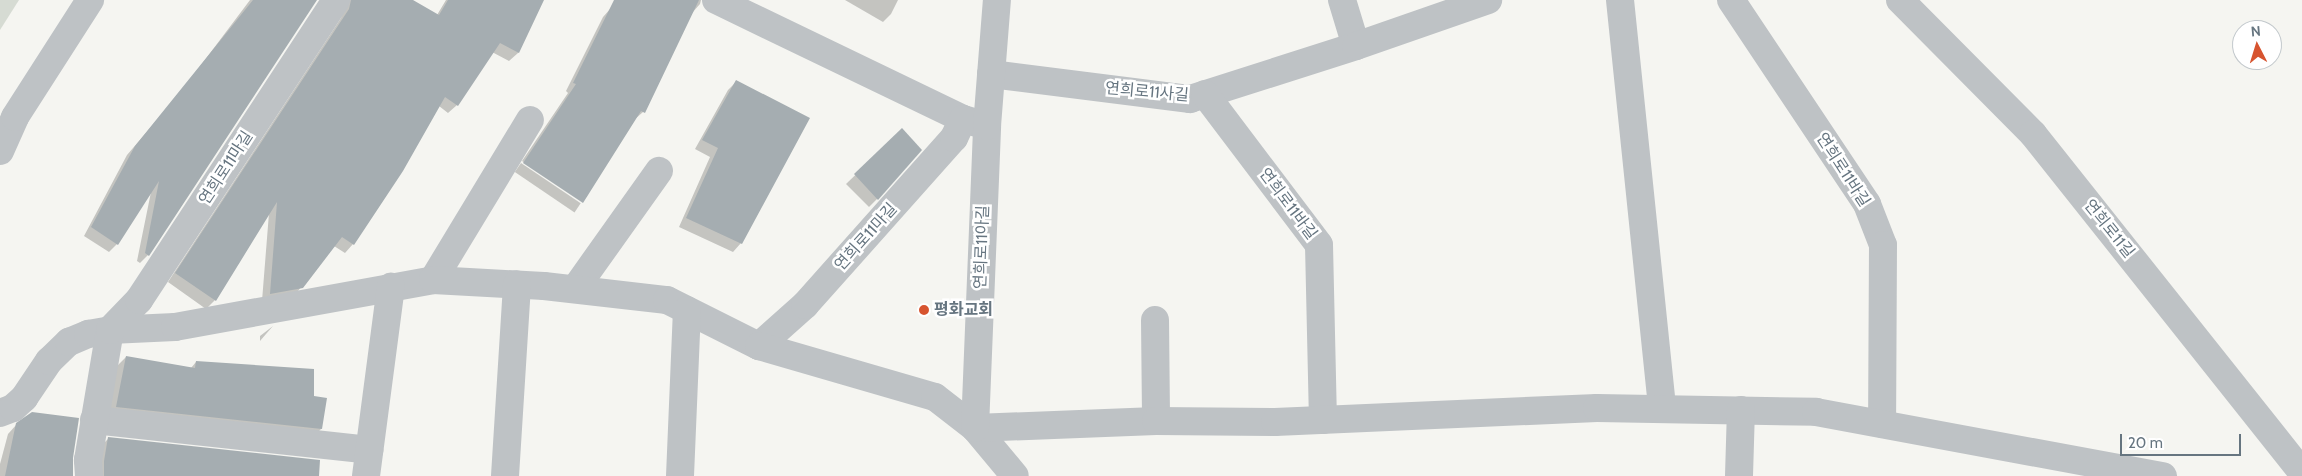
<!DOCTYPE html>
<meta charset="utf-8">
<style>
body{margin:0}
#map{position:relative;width:2302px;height:476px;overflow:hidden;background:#f5f5f1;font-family:Cabin,"Noto Sans KR",sans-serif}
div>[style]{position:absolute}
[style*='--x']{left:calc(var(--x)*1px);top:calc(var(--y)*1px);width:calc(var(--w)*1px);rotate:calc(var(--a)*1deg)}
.green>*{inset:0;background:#d6dbd3}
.shadow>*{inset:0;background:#0003;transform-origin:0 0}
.building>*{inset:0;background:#a5adb1}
.minor>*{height:28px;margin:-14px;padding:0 14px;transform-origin:14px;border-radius:14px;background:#bec2c5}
.dots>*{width:14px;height:14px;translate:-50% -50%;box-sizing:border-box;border:2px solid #fff;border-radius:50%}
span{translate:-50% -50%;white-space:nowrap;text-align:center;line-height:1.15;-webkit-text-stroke:5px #fff;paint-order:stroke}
.street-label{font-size:16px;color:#667580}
.poi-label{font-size:16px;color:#667580;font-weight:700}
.left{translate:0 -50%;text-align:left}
.north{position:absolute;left:2232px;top:20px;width:50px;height:50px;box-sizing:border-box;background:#fff;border:1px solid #c2c8cc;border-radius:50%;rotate:355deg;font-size:14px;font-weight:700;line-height:20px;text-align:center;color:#667580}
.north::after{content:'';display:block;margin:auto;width:18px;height:22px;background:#d7542f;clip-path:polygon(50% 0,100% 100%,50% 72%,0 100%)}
.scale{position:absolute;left:2120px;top:434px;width:121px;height:22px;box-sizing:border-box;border:2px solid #667580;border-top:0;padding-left:6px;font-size:15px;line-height:18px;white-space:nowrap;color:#667580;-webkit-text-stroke:4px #fff;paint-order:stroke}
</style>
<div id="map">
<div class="green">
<i style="clip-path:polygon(0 0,19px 0,0 30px)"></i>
</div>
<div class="shadow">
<i style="clip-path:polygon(250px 0,316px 0,148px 255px,140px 263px,137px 261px,151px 192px,117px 244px,109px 252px,84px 236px,127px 155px,180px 93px)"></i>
<i style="clip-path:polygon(341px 0,403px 0,437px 15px,446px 0,542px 0,518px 53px,509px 61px,492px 52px,457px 105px,448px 113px,439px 106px,402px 170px,353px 244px,345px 253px,334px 246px,294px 296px,262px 301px,269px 213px,215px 300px,206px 309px,168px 282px,341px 18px,344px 10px)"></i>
<i style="clip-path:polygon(649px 0,701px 0,700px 4px,692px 13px,643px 112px,634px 120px,582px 201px,522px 161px,568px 93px,566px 91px,603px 17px,611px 8px)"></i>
<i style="clip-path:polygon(845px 0,898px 0,891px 14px,883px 22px)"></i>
<i style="clip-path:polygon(736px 82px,741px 243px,733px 252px,679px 227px,710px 157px,695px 149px,728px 90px)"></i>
<i style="clip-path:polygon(902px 130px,877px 199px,869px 207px,846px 184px)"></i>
<i style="left:521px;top:163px;width:72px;height:11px;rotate:34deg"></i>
<i style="clip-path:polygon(273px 326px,266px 334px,260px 341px,260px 336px)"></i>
<i style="clip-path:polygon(126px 357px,191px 368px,196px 362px,313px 397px,321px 429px,313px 437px,108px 415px,117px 366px)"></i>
<i style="clip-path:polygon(17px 424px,71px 458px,72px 476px,0 476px,0 464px,8px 434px)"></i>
<i style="clip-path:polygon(108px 439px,318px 476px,96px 476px,99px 448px)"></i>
</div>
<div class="building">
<i style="clip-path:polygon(253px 0,317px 0,149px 256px,145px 253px,159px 181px,118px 245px,91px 227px,135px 146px)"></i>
<i style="clip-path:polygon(351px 0,413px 0,439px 15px,448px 0,544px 0,519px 53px,500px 43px,458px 106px,445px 97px,403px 171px,354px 245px,342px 237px,303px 288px,270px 294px,277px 202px,216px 301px,175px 273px,349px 9px)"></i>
<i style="clip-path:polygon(614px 0,699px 0,645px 113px,641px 111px,583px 203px,523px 163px,576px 84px,573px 83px)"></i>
<i style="clip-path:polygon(736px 80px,810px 118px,742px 244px,686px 218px,718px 148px,702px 140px)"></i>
<i style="clip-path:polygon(902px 128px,922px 150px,878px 200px,854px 174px)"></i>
<i style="clip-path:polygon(126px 356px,195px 368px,196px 361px,314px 369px,314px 396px,327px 398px,322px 429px,116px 407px)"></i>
<i style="clip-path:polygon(32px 412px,79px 418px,73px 458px,73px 476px,5px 476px,16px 423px)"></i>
<i style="clip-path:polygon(108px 437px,320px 460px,319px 476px,104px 476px,104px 461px)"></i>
</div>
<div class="minor">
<i style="--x:716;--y:0;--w:274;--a:25.7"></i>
<i style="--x:963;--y:119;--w:19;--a:16"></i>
<i style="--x:1342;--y:0;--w:48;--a:73.1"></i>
<i style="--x:1620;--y:0;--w:411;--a:84.1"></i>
<i style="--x:1731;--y:0;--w:245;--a:56.3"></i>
<i style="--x:1867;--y:204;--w:44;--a:68.7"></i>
<i style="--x:1883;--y:245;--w:179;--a:90.3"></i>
<i style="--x:1900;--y:0;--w:189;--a:45.2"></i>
<i style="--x:2033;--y:134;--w:432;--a:51.5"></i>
<i style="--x:991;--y:74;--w:201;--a:7.2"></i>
<i style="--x:1190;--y:99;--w:174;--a:-17.7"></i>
<i style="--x:1356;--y:46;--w:140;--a:-19.2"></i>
<i style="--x:1205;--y:94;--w:189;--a:52.9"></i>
<i style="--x:1319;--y:245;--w:175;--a:88.7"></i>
<i style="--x:0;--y:151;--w:37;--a:-66"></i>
<i style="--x:15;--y:117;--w:139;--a:-57.3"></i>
<i style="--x:433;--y:280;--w:187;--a:-58.8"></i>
<i style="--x:575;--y:289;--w:145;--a:-54.6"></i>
<i style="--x:1155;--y:320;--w:101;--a:89.4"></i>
<i style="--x:759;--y:346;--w:62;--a:-41.7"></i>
<i style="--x:805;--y:305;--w:224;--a:-48.3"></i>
<i style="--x:954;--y:138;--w:21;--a:-65"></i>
<i style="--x:0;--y:413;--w:14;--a:-21"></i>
<i style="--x:13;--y:408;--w:15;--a:-42"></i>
<i style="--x:24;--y:398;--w:45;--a:-56"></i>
<i style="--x:49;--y:361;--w:28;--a:-44"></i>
<i style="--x:69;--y:342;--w:21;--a:-23"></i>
<i style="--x:88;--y:334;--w:22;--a:-10"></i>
<i style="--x:110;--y:330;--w:65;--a:-2.6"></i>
<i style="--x:175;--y:327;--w:262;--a:-10.3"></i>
<i style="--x:433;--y:280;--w:111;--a:3.1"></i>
<i style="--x:544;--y:286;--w:124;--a:6.5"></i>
<i style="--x:667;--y:300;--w:103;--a:26.6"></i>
<i style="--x:759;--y:346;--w:183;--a:16.2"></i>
<i style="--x:935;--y:397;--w:51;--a:37.8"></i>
<i style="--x:975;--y:428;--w:62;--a:50.2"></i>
<i style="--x:94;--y:420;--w:277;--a:6.2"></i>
<i style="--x:975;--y:428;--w:181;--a:-2.2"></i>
<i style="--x:1156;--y:421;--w:119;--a:0.5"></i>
<i style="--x:1275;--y:422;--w:322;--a:-2.5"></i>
<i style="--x:1597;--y:408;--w:219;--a:1"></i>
<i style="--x:1816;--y:412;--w:353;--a:10.5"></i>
<i style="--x:975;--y:428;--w:302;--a:-87.7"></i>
<i style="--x:987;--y:126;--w:126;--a:-85.5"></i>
<i style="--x:89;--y:476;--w:16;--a:-94"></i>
<i style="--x:88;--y:460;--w:132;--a:-80.4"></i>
<i style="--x:110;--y:330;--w:42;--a:-46"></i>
<i style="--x:139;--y:300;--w:359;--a:-56.7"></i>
<i style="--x:366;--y:476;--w:191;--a:-82.5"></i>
<i style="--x:505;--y:476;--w:192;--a:-86.4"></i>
<i style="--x:680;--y:476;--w:166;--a:-87.6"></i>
<i style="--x:1739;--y:476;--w:66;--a:-88.3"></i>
</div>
<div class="dots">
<i style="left:924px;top:310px;background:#d7542f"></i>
</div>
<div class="street-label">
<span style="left:1147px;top:92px;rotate:5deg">연희로11사길</span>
<span style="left:226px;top:168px;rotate:-57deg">연희로11마길</span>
<span style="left:1843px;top:170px;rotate:57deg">연희로11바길</span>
<span style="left:1288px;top:204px;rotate:53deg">연희로11바길</span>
<span style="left:2109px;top:229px;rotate:51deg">연희로11길</span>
<span style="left:866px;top:237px;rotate:-48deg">연희로11마길</span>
<span style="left:982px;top:247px;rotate:-88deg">연희로11아길</span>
</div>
<div class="poi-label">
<span class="left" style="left:934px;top:310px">평화교회</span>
</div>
<div class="north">N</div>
<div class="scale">20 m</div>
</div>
